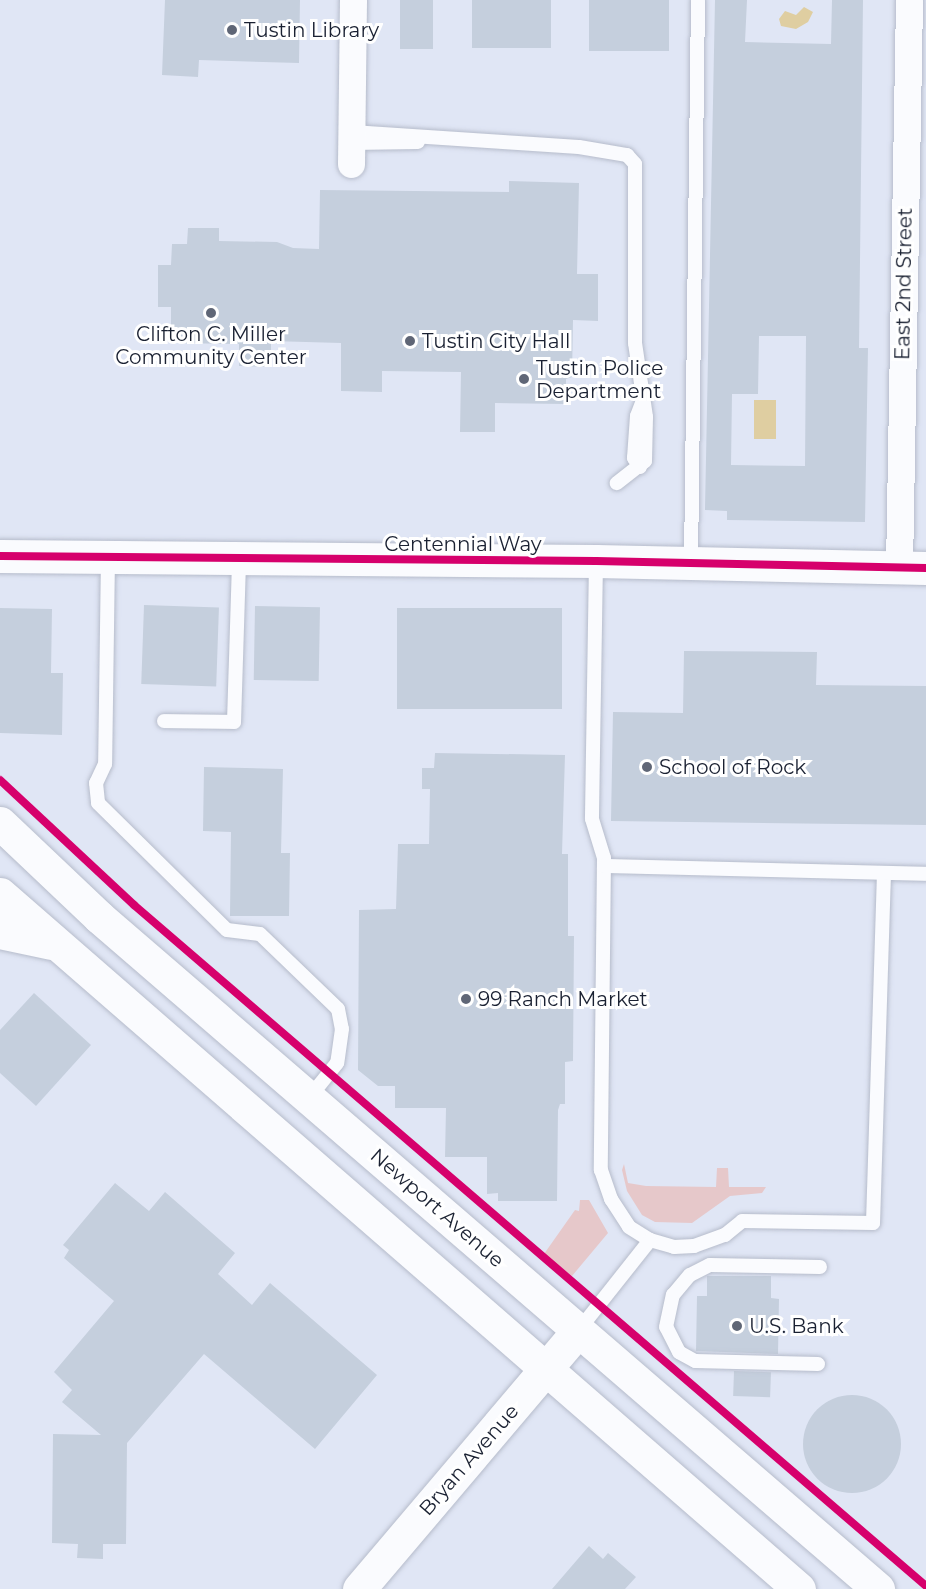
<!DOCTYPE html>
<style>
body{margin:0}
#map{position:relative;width:926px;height:1589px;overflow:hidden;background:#e0e6f5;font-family:Montserrat,sans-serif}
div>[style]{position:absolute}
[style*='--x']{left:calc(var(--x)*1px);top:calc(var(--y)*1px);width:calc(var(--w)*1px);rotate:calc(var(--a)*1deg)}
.green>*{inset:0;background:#e6c8ca}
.water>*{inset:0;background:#dfcea1;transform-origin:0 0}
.building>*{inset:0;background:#c5cfdd;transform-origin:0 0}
.round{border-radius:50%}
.roads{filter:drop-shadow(0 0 2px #b6bccb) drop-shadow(0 0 2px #b6bccb)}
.lane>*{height:14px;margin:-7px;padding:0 7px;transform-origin:7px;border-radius:7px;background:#fafbfe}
.street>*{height:27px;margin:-13.5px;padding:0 13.5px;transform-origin:13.5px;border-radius:13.5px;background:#fafbfe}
.secondary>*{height:33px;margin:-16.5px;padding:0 16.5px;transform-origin:16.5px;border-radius:16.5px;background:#fafbfe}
.primary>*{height:33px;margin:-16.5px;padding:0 16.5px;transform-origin:16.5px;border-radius:16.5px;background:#fafbfe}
.cycleway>*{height:8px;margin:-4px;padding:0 4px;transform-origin:4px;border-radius:4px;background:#d6006c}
.dots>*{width:16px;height:16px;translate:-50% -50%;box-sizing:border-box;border:3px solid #fff;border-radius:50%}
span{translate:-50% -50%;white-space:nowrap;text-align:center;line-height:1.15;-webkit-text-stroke:6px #fff;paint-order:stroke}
.poi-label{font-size:20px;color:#1a2132}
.left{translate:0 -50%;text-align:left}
.street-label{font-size:20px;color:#1a2132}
</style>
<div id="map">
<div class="green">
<i style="clip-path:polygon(624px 1164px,628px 1183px,646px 1186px,716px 1187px,717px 1168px,728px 1168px,729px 1187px,766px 1187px,762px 1193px,730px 1196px,692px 1223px,655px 1222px,642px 1215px,627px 1191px,622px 1170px)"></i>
<i style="clip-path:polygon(580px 1200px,589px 1200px,608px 1233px,572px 1276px,544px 1254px,575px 1210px,579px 1211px)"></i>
</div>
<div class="water">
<i style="clip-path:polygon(804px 7px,813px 12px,808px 22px,796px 29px,781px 26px,779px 19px,785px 11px,796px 15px)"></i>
<i style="left:754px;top:400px;width:22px;height:39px"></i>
</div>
<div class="building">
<i style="clip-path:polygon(165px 0,300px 0,299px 63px,199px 60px,198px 77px,162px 75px)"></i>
<i style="left:400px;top:0;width:33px;height:49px"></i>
<i style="left:472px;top:0;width:79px;height:48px"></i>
<i style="left:589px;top:0;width:80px;height:51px"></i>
<i style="clip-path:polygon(evenodd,715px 0,747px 0,745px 42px,831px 44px,832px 0,863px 0,859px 348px,868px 348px,865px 522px,727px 520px,727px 511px,705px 510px,715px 0,759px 336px,806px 336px,805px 466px,731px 465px,732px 394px,758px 394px,759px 336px)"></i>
<i style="clip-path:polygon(509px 181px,579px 183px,577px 274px,598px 274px,598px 321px,573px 320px,572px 377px,566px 379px,566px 404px,495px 403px,495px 432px,460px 432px,461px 372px,382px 371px,382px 392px,341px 391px,341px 343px,271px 341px,271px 367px,239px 366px,239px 344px,171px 343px,171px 307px,158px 307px,158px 265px,171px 265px,172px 244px,187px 244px,188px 228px,219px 228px,219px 241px,277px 242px,293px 248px,319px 249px,320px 190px,509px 192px)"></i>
<i style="left:144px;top:605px;width:75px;height:79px;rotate:2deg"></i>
<i style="left:255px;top:606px;width:65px;height:74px;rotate:1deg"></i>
<i style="clip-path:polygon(0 608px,52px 609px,51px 673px,63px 673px,62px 735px,0 733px)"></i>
<i style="left:397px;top:608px;width:165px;height:101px"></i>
<i style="clip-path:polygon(684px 651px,817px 652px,816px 685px,926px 686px,926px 825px,611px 821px,613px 712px,683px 713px)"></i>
<i style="clip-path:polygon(435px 753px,565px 755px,562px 854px,568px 854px,568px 936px,574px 936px,573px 1061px,565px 1062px,565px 1104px,560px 1104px,558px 1110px,557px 1201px,498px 1201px,498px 1193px,487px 1194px,487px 1157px,445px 1157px,446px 1108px,395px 1108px,395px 1086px,378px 1086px,358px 1070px,359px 910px,396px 909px,398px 844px,429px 844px,430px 789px,422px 789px,422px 768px,434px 768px)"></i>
<i style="clip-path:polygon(204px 767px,283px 769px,281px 853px,290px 853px,289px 916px,230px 916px,231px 832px,203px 831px)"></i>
<i style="clip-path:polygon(34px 993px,91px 1045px,36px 1106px,0 1073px,0 1030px)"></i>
<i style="clip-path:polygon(115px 1183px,149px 1211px,165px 1192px,235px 1253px,218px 1274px,252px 1305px,270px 1283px,377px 1375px,315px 1449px,204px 1354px,127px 1443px,126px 1544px,103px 1544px,103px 1559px,77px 1558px,78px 1544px,52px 1543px,53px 1434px,101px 1435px,62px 1402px,72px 1390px,54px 1372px,114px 1301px,64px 1258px,69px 1250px,63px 1245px)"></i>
<i style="clip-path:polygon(707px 1276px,771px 1276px,771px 1298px,779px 1299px,778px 1354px,696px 1351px,697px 1296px,707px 1296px)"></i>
<i style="left:734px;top:1371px;width:37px;height:25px;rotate:2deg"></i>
<i class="round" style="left:803px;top:1395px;width:98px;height:98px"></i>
<i style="clip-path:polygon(589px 1546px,603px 1559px,608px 1553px,636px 1577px,625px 1589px,552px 1589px)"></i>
</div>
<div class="roads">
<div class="lane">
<i style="--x:352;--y:132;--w:227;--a:3.8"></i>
<i style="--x:579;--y:147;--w:49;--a:9.5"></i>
<i style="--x:627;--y:155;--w:12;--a:48"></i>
<i style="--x:635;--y:164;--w:179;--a:90"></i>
<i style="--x:635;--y:343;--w:75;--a:81.5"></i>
<i style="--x:646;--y:417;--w:44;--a:91.3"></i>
<i style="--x:645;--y:461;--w:36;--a:142"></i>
<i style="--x:351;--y:143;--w:67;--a:-0.9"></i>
<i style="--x:640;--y:467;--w:11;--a:-124"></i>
<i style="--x:634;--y:458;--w:42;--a:-85.9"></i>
<i style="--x:637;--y:416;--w:17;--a:-69"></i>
<i style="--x:108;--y:557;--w:207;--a:90.8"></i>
<i style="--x:105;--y:764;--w:21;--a:115"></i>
<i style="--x:96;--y:783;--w:20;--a:84"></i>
<i style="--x:98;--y:803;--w:181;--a:44.6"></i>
<i style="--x:227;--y:930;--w:33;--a:7"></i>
<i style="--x:260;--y:934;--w:108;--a:43.9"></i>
<i style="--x:338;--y:1009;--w:20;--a:79"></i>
<i style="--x:342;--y:1029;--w:34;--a:98"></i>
<i style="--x:337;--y:1063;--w:45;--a:128.7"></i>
<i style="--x:596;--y:561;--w:258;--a:90.9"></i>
<i style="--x:592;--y:819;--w:41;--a:72.9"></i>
<i style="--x:604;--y:858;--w:312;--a:90.6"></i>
<i style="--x:601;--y:1170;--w:31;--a:71"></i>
<i style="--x:611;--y:1199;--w:33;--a:57"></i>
<i style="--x:629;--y:1227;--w:25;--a:32"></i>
<i style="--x:650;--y:1240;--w:25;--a:16"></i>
<i style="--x:674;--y:1247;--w:20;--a:-3"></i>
<i style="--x:694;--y:1246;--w:33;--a:-20"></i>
<i style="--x:725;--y:1235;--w:22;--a:-39"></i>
<i style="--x:742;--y:1221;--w:131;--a:0.9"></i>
<i style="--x:873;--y:1223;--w:349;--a:-88.2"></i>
<i style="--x:691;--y:563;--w:563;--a:-89.29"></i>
<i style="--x:164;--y:721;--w:70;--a:0.8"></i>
<i style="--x:234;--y:722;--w:163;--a:-88.2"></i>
<i style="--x:604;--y:866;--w:322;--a:1.4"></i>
<i style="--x:578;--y:1331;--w:116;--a:-51.6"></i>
<i style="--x:818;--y:1364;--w:123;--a:-178.6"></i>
<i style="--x:695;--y:1361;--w:18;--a:-151"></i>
<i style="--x:679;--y:1352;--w:28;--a:-117"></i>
<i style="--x:666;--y:1327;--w:33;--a:-78"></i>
<i style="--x:673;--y:1295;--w:26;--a:-50"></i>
<i style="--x:690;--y:1275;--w:22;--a:-27"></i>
<i style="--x:710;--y:1265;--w:110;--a:1"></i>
</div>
<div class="street">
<i style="--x:351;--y:164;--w:164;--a:-89.3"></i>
<i style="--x:899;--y:568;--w:568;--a:-88.99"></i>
</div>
<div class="secondary">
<i style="--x:0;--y:556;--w:596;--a:0.48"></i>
<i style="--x:596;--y:561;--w:330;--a:1.2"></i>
<i style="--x:359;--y:1589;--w:338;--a:-49.7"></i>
</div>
<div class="primary">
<i style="--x:0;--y:823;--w:137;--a:43.5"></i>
<i style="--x:99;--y:917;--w:1029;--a:40.78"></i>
<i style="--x:0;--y:894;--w:1059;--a:41.02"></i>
<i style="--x:0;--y:932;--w:52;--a:12.2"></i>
</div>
</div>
<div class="cycleway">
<i style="--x:0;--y:556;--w:596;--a:0.48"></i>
<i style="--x:596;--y:561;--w:330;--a:1.2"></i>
<i style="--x:0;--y:780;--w:183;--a:43"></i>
<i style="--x:134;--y:905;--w:1045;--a:40.69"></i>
</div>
<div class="dots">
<i style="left:232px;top:30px;background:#5f6676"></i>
<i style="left:211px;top:313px;background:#5f6676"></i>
<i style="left:410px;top:341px;background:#5f6676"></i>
<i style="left:524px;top:379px;background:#5f6676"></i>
<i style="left:647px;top:767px;background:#5f6676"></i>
<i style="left:466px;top:999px;background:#5f6676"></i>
<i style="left:737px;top:1326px;background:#5f6676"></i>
</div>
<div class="poi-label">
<span class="left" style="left:244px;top:30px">Tustin Library</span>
<span style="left:211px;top:346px">Clifton C. Miller<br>Community Center</span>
<span class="left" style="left:422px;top:341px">Tustin City Hall</span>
<span class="left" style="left:536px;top:380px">Tustin Police<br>Department</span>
<span class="left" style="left:659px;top:767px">School of Rock</span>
<span class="left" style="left:478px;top:999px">99 Ranch Market</span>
<span class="left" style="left:749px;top:1326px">U.S. Bank</span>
</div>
<div class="street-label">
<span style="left:904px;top:284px;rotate:-89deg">East 2nd Street</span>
<span style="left:463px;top:544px">Centennial Way</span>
<span style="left:437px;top:1208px;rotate:41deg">Newport Avenue</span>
<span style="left:469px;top:1460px;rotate:-49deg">Bryan Avenue</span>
</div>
</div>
